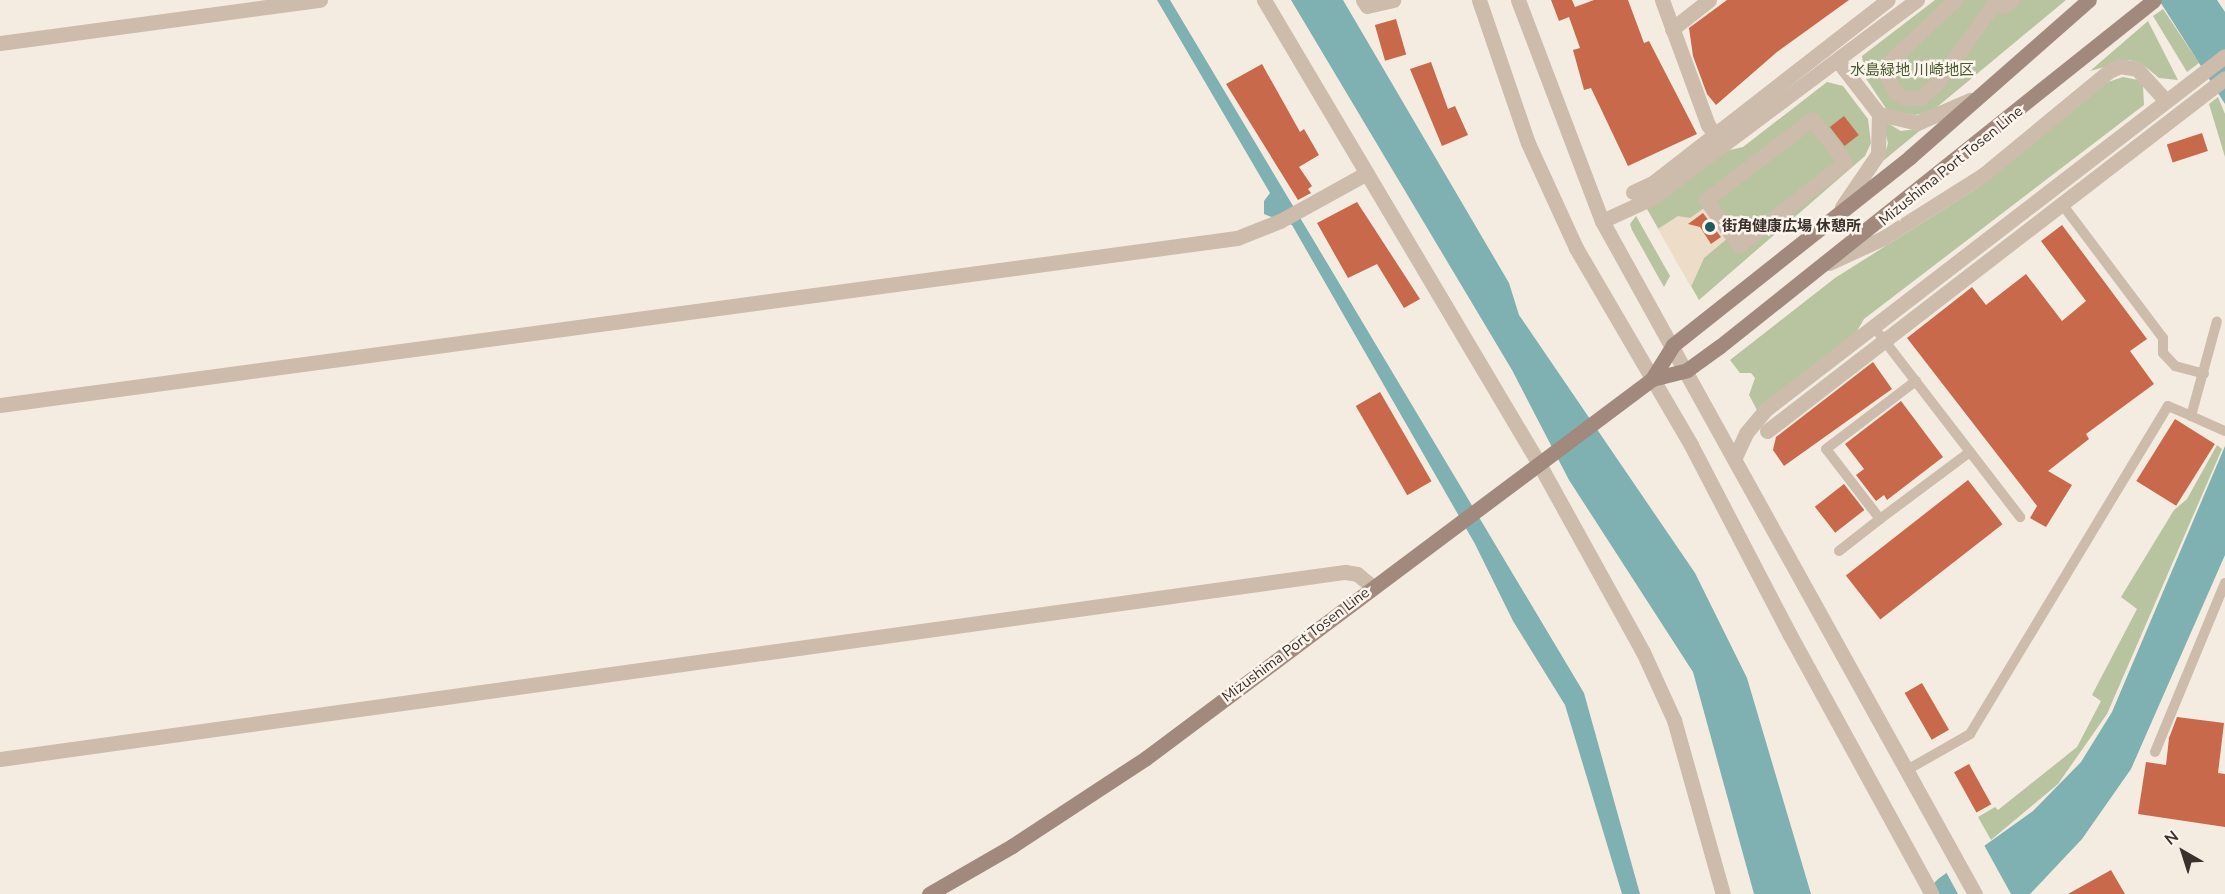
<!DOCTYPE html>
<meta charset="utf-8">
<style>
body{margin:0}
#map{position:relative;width:2225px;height:894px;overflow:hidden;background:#f4ebe1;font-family:"Nunito Sans","Noto Sans JP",sans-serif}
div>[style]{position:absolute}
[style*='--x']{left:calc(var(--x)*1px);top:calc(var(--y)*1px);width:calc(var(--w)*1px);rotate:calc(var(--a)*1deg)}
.green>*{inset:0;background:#b8c4a0}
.plaza>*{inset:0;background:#ecdcc8}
.water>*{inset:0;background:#7fb0b2}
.pier>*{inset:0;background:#f4ebe1}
.building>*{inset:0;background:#c8694b;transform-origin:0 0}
.service>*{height:10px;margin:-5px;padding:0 5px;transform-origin:5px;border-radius:5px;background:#cdbbac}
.pedestrian>*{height:15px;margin:-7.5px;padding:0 7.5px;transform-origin:7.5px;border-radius:7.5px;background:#cdbbac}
.minor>*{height:15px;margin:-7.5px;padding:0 7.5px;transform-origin:7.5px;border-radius:7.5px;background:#cdbbac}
.tertiary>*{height:15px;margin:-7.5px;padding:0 7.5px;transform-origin:7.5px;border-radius:7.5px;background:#cdbbac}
.secondary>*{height:15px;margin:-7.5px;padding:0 7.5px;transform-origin:7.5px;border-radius:7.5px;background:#a18a7d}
.dots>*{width:16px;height:16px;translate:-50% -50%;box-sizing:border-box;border:3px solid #fbf5ee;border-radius:50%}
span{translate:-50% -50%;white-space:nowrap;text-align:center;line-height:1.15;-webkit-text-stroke:5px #fbf5ee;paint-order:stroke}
.park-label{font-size:15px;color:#4a5a2e}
.street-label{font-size:15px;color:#3b302b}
.poi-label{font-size:15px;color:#3b302b;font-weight:700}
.left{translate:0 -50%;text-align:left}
.north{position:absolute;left:2153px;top:822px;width:60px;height:60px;-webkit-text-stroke:4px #fbf5ee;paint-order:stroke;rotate:321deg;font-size:16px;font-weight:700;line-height:24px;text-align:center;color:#3b302b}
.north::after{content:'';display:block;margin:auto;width:21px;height:27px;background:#3b302b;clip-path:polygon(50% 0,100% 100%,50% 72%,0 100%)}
</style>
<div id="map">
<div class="green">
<i style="clip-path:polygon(1935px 0,2066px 0,1931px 112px,1915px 115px,1887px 110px,1865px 77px,1862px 56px)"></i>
<i style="clip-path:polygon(2163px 9px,2199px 63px,2187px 72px,2153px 16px)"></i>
<i style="clip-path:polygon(2148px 21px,2178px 80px,2159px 78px,2141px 63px,2129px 60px,2090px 71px)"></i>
<i style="clip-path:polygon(2123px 77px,2138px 80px,2143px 86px,2144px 105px,1864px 319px,1853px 338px,1757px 410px,1749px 395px,1755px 378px,1751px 373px,1740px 373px,1730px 360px,1835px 278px,1979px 187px,2108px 82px)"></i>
<i style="clip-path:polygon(1827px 82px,1843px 86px,1868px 119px,1871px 143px,1865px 156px,1699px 300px,1647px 209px,1721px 152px,1743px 147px)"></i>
<i style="clip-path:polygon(2218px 97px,2225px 114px,2225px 157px,2209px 104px)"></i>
<i style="clip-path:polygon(1882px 120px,1901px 131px,1923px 128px,1883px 161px,1888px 143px)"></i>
<i style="clip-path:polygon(1636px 216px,1670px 276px,1664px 287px,1632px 230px,1630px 224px)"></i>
<i style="clip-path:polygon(2217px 445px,2222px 449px,2107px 714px,2058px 784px,1991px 840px,1978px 817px,1995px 807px,1998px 810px,2077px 747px,2101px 701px,2092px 695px,2137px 609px,2121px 597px,2174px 510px,2187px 499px)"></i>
</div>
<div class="plaza">
<i style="clip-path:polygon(1707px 206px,1728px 238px,1704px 258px,1691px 287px,1658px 229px,1678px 216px,1690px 218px)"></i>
</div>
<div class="water">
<i style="clip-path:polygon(1157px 0,1170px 0,1584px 693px,1640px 894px,1622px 894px,1565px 705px,1513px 621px,1475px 544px,1292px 225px,1264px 214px,1264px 201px,1270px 193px)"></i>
<i style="clip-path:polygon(1291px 0,1343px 0,1509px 283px,1519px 315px,1695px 573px,1747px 678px,1811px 894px,1754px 894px,1693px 672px,1569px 480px,1512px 370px)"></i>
<i style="clip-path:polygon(2159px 0,2217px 0,2225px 12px,2225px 104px)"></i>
<i style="clip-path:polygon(2225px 446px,2225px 555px,2131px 769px,2082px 839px,2030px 894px,1924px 894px,1938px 879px,2033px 811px,2081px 762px,2112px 712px)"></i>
</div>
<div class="pier">
<i style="clip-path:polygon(1984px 845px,2011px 894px,1958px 894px,1946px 872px)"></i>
</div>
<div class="building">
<i style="clip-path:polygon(1551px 0,1572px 0,1575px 7px,1594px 0,1628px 0,1644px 43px,1649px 41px,1697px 134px,1628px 166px,1591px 88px,1584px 90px,1573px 50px,1580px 48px,1569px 17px,1559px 21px)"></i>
<i style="clip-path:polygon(1727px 0,1849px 0,1777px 52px,1716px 105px,1707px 94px,1693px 56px,1689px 28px)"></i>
<i style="left:1396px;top:19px;width:37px;height:22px;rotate:74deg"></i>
<i style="clip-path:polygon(1431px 62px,1448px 109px,1455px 106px,1468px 135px,1442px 146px,1410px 69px)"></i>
<i style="clip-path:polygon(1262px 64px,1300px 132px,1304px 129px,1319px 155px,1299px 167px,1312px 186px,1308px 189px,1311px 193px,1298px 200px,1226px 84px)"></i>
<i style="left:1844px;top:116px;width:24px;height:18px;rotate:52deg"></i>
<i style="left:2202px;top:133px;width:19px;height:37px;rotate:72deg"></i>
<i style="clip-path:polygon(1357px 202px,1420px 299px,1404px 308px,1377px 264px,1348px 278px,1317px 223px)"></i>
<i style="clip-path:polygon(1703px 213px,1721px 237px,1711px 244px,1700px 227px,1688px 224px)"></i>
<i style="clip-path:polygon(2062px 225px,2147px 339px,2130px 351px,2154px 384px,2086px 434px,2089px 439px,2048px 471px,2072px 485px,2046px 527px,2030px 518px,2037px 506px,1907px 338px,1972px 287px,1986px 305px,2026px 274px,2062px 321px,2086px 301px,2041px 241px)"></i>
<i style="clip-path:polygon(1873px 362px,1892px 389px,1784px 466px,1773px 450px,1776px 437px)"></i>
<i style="left:1380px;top:392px;width:103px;height:28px;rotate:60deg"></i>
<i style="clip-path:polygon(1901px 401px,1943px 457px,1887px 500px,1884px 495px,1876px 501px,1856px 475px,1864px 469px,1845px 444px)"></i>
<i style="left:2175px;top:419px;width:47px;height:73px;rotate:32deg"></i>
<i style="left:1968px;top:480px;width:56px;height:155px;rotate:52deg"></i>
<i style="left:1844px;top:484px;width:33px;height:37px;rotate:52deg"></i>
<i style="left:1922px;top:683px;width:54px;height:20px;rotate:60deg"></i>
<i style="clip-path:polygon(2177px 717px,2224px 723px,2218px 773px,2225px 774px,2225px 827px,2138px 814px,2146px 762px,2166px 765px,2169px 738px)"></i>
<i style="left:1969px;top:764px;width:46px;height:17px;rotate:61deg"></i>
<i style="clip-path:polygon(2111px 870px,2125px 894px,2068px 894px)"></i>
</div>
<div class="service">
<i style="--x:2062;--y:204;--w:168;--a:53"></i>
<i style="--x:2163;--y:338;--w:15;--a:90"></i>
<i style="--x:2163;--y:353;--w:18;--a:47"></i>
<i style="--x:2175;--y:366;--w:30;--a:15"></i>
<i style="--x:1880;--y:335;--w:230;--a:52.4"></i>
<i style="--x:2191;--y:416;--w:37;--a:24"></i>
<i style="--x:1880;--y:519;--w:112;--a:-36.7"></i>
<i style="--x:1839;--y:551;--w:52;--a:-38"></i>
<i style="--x:1880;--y:519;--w:88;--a:-127.6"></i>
<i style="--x:1826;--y:449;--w:113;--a:-37.1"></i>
<i style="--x:2155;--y:752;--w:183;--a:-67.5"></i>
<i style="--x:1907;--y:770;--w:73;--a:-29.7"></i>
<i style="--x:1970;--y:734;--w:383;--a:-58.9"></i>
<i style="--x:2168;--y:406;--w:25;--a:23"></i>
<i style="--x:2191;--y:416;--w:98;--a:-74.7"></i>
</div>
<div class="pedestrian">
<i style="--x:1955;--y:0;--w:91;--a:136.8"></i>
<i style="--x:1889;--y:62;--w:12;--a:110"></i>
<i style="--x:1885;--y:73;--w:21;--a:62"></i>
<i style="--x:1895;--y:92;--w:13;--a:29"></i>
<i style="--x:1906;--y:98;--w:14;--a:0"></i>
<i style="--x:1920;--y:98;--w:23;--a:-41"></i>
<i style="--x:1937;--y:83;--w:96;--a:-54.3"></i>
<i style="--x:1993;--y:5;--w:11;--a:5"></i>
<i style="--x:2004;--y:6;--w:10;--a:-37"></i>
<i style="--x:1812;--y:119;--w:54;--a:52.5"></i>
<i style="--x:1845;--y:162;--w:135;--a:141.9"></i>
<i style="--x:1739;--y:245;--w:56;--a:-126.3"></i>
<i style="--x:1706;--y:200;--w:133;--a:-37.4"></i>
<i style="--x:1633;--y:192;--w:23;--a:-25"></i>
<i style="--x:1654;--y:182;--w:296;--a:-37.9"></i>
<i style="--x:1767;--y:431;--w:578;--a:-37.62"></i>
</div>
<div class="minor">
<i style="--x:1363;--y:0;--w:7;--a:56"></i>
<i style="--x:1367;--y:6;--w:27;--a:-13"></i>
<i style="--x:1662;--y:0;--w:133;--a:69.8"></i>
<i style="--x:1708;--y:125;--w:25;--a:53"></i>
<i style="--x:1672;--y:29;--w:47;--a:-38.1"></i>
<i style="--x:0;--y:43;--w:323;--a:-7.7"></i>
<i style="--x:1838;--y:61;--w:67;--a:52.3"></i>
<i style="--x:1842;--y:207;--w:64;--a:-55.8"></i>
<i style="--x:1878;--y:154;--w:40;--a:-88.6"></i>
<i style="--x:1879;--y:114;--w:39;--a:13"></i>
<i style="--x:1917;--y:123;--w:58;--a:-23.5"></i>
<i style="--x:1602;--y:221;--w:55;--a:-24.7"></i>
<i style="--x:1652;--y:198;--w:331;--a:-36.8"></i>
<i style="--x:1829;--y:263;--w:60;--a:-24.8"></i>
<i style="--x:1883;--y:238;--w:118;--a:-32.2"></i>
<i style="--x:1983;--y:175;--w:163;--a:-39.5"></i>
<i style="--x:2109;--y:71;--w:12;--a:-24"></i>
<i style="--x:2120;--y:66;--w:17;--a:10"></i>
<i style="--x:2137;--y:69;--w:43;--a:47.8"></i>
<i style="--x:0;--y:405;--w:1248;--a:-7.69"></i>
<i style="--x:1237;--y:238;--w:46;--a:-21.6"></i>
<i style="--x:1280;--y:221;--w:99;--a:-28.9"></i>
<i style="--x:1735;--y:457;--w:26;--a:-65"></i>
<i style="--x:1746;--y:433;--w:30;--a:-50"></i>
<i style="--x:1765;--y:410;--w:580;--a:-37.58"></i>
<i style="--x:0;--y:759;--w:1358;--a:-7.92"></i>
<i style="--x:1345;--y:572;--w:12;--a:9"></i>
<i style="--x:1357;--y:574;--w:21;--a:39"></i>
</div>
<div class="tertiary">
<i style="--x:1264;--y:0;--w:537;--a:59.33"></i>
<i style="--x:1538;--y:462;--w:217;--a:61.1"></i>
<i style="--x:1643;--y:652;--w:75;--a:65.5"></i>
<i style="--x:1674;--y:720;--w:181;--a:74.3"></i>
<i style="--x:1479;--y:0;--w:151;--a:71.1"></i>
<i style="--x:1528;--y:143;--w:115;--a:65.4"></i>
<i style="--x:1576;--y:248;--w:228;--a:59.7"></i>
<i style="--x:1691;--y:445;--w:214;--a:62.5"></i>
<i style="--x:1790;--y:635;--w:295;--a:61.3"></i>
<i style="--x:1518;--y:0;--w:236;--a:69.2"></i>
<i style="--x:1602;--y:221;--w:769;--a:61"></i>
</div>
<div class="secondary">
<i style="--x:1652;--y:379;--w:36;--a:-14"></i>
<i style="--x:1687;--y:370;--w:39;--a:-36"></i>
<i style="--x:1719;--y:347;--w:556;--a:-38.58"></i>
<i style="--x:929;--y:894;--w:96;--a:-30"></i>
<i style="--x:1012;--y:846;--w:160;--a:-33.3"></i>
<i style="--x:1146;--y:758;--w:632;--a:-36.83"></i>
<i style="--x:1652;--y:379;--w:40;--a:-58"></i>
<i style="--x:1673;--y:345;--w:303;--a:-38.4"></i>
<i style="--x:1910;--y:157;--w:238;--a:-41.3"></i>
</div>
<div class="dots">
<i style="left:1710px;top:227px;background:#1f5a5e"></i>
</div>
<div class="park-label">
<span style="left:1912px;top:71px">水島緑地 川崎地区</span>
</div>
<div class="street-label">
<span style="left:1951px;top:166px;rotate:-39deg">Mizushima Port Tosen Line</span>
<span style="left:1296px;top:645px;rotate:-37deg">Mizushima Port Tosen Line</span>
</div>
<div class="poi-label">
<span class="left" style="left:1722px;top:227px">街角健康広場 休憩所</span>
</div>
<div class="north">N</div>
</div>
